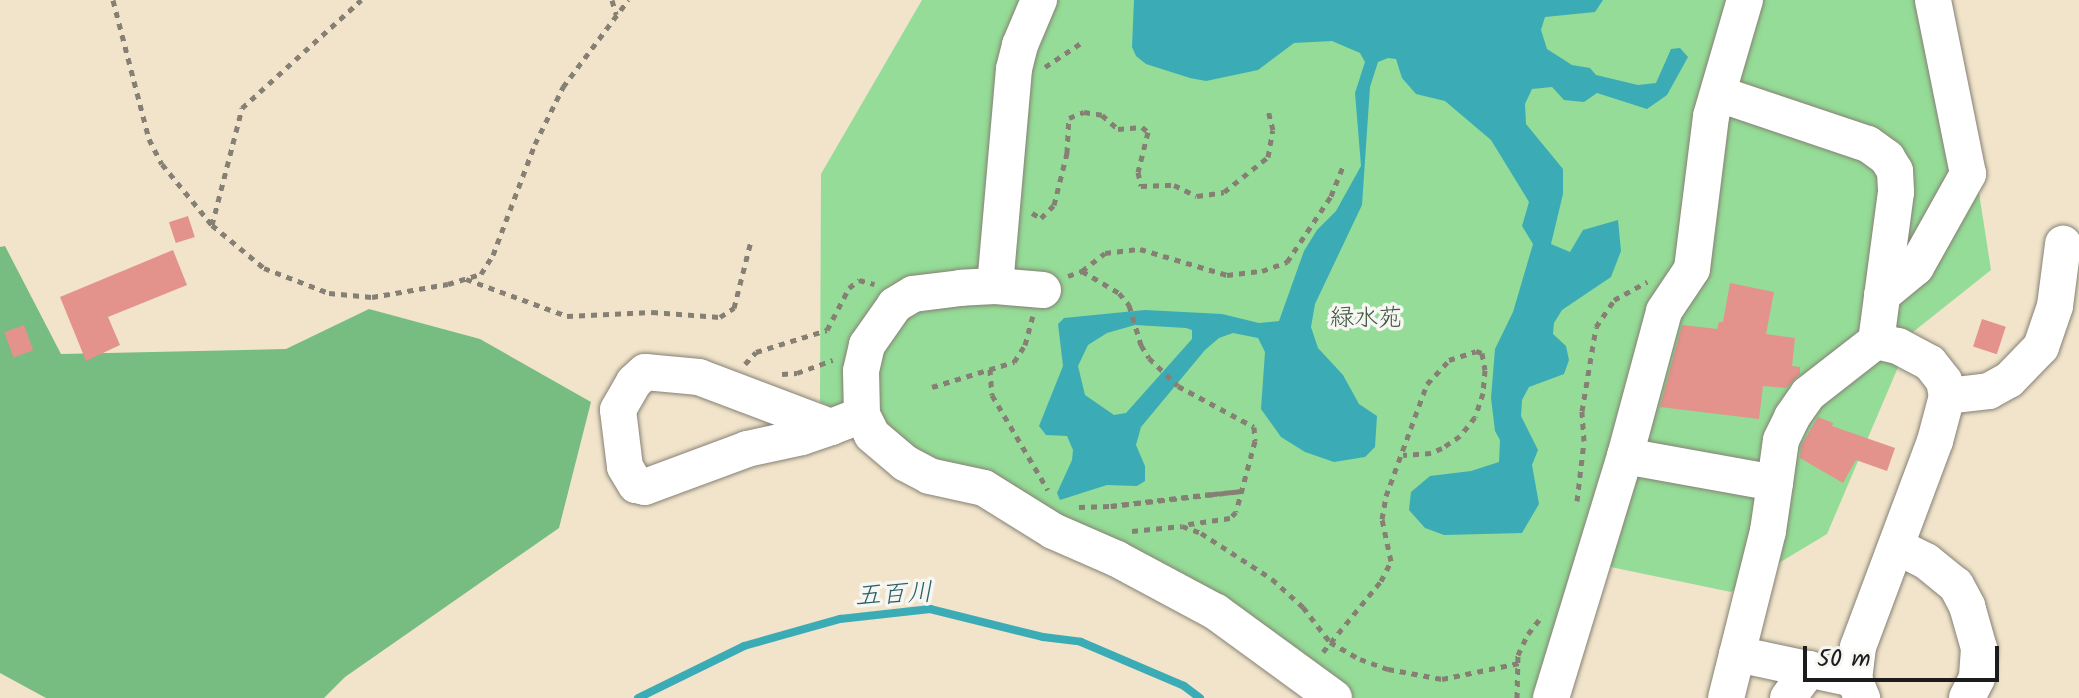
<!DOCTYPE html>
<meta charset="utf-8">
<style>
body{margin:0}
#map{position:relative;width:2079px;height:698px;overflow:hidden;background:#f1e4cb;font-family:Kalam,"Klee One",sans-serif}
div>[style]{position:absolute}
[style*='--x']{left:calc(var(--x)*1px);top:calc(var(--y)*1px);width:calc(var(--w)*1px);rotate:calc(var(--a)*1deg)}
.green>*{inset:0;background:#94dc97}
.forest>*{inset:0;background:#77bc80}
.water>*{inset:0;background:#3bacb6}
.stream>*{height:8px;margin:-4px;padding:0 4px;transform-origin:4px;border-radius:4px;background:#3bacb6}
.building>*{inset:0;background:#e4928c;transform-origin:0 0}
.path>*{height:5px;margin-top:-2.5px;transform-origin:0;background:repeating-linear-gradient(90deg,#868074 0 6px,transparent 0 12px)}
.roads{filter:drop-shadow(0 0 2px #868074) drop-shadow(0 0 2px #868074)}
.minor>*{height:36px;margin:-18px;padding:0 18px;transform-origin:18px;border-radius:18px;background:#fff}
span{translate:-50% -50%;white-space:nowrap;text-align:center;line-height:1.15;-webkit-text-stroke:7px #f6f6f2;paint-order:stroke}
.park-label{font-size:24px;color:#405641}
.water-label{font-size:26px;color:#2a5d61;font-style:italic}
.scale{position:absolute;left:1803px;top:646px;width:196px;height:36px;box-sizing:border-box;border:4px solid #1c1c1c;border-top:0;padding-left:10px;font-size:24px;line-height:28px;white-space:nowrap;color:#1c1c1c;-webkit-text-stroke:6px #f6f6f2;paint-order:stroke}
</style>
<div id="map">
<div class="green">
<i style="clip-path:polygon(922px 0,1949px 0,1991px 270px,1913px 332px,1827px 534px,1731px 592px,1577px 560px,1540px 698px,1346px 698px,1176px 575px,820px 402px,821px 174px)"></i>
</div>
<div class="forest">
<i style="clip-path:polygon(5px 246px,61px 354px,286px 349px,369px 309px,480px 339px,591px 402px,559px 528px,345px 677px,324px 698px,46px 698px,0 673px,0 247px)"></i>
</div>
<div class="water">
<i style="clip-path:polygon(evenodd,1134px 0,1603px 0,1595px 12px,1545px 17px,1541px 30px,1547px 49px,1572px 65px,1590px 68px,1596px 75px,1638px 85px,1656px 83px,1671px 49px,1680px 48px,1688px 57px,1667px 95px,1647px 109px,1597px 93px,1584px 102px,1564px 100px,1552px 87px,1532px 89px,1525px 104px,1526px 124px,1563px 169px,1563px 194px,1551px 244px,1570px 252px,1583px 230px,1618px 220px,1621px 251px,1611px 277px,1562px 310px,1554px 323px,1553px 334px,1566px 346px,1569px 360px,1564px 374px,1529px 387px,1522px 400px,1521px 416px,1538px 450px,1532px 465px,1539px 504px,1522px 533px,1444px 535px,1425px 528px,1409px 510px,1411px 492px,1430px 476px,1471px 471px,1499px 462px,1500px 440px,1495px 431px,1491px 398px,1495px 349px,1513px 312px,1533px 244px,1522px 226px,1529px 202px,1491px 140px,1445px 101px,1416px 94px,1402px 78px,1396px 59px,1388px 58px,1378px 62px,1370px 87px,1362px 205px,1315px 304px,1311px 327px,1318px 348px,1343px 375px,1359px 404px,1377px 416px,1375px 447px,1365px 457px,1334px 462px,1305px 452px,1281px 437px,1261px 409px,1265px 352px,1258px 338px,1233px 333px,1219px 338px,1205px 350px,1141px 427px,1136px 445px,1145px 466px,1145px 481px,1137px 486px,1107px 485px,1060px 500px,1057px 493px,1072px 460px,1073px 450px,1067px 436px,1046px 435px,1039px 426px,1063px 366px,1058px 324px,1064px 318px,1145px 310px,1222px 314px,1259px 323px,1279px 321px,1304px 251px,1317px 230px,1336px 211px,1361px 166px,1355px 93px,1365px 62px,1360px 53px,1332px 41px,1294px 43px,1258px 70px,1206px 81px,1190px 78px,1146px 64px,1136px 56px,1132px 47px,1134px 0,1135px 325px,1186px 328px,1192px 330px,1192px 339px,1126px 413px,1114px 415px,1085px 395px,1078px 366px,1088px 345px,1107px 333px,1135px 325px)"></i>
</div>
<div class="stream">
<i style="--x:638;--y:698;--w:118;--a:-26.1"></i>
<i style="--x:744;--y:646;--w:100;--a:-15.7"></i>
<i style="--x:840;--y:619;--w:91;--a:-6.3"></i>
<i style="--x:930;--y:609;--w:116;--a:13.9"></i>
<i style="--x:1043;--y:637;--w:38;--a:7"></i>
<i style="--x:1081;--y:642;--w:112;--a:23.1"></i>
<i style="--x:1184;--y:686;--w:20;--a:37"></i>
</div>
<div class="building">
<i style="left:188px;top:216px;width:22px;height:20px;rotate:72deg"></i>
<i style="clip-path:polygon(173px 250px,187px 285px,108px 317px,120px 345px,86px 361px,60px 297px)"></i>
<i style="clip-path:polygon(1730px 283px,1774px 292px,1766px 334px,1795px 338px,1792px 366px,1800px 367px,1800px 374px,1786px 388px,1763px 386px,1759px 419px,1660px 407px,1682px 325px,1717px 329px,1719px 322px,1723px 322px)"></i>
<i style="left:1982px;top:319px;width:25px;height:29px;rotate:18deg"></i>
<i style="left:24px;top:325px;width:27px;height:21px;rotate:70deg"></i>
<i style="clip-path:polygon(1818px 417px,1833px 423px,1832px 426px,1895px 448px,1887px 471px,1856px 460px,1843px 483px,1800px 458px,1801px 446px)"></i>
</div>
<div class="path">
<i style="--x:113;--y:0;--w:144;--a:75.5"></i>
<i style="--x:149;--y:139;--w:28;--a:63"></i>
<i style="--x:162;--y:164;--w:79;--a:50.7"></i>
<i style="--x:212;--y:225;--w:67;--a:39.6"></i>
<i style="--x:264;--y:268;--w:70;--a:21"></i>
<i style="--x:329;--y:293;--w:43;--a:5.3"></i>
<i style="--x:372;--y:297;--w:77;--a:-9.7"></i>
<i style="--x:448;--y:284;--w:34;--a:-17"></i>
<i style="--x:481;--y:274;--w:22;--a:-58"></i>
<i style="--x:493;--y:255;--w:119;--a:-69.3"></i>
<i style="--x:535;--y:144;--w:64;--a:-63.8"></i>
<i style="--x:563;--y:87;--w:109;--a:-53.2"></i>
<i style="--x:612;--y:0;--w:15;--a:74"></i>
<i style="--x:1045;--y:67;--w:43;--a:-33.7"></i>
<i style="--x:1032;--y:213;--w:10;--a:29"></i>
<i style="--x:1041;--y:218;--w:18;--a:-45"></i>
<i style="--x:1054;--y:205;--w:54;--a:-76"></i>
<i style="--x:1067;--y:153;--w:35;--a:-87"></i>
<i style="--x:1069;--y:118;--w:16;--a:-22"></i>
<i style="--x:1084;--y:112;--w:18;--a:9"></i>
<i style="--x:1102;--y:115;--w:21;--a:41"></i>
<i style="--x:1118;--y:129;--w:24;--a:-5"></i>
<i style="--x:1142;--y:127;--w:8;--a:40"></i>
<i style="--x:1148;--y:132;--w:41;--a:104"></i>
<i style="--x:1138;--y:172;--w:14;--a:78"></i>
<i style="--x:1141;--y:186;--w:33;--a:-2"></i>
<i style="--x:1174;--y:185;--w:25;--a:26"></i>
<i style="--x:1197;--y:196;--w:27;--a:-8"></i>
<i style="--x:1224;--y:192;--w:56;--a:-38.5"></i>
<i style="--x:1268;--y:157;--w:27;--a:-80"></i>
<i style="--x:1273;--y:130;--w:21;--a:-104"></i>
<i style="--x:212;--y:225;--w:121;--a:-75.6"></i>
<i style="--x:242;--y:108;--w:161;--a:-42.2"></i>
<i style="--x:1082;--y:271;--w:43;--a:30.7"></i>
<i style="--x:1119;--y:293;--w:16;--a:50"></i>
<i style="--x:1129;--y:305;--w:42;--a:73.3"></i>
<i style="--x:1141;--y:345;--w:15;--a:58"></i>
<i style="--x:1149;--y:358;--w:40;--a:44"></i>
<i style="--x:1178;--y:386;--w:86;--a:28.3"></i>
<i style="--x:1254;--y:427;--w:14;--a:86"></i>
<i style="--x:1255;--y:441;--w:73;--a:105"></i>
<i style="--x:1236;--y:512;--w:8;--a:135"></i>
<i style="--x:1230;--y:518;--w:48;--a:171.5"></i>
<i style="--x:1068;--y:276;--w:15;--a:-20"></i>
<i style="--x:1082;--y:271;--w:29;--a:-38"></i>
<i style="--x:1105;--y:253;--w:35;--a:-7"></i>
<i style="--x:1140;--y:249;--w:91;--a:16.6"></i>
<i style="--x:1227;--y:275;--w:35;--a:-7"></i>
<i style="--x:1262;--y:271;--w:27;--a:-20"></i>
<i style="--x:1287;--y:262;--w:79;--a:-56.3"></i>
<i style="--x:1331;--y:196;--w:32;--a:-68"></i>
<i style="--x:466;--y:279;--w:108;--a:20.1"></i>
<i style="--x:567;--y:316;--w:85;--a:-2.7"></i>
<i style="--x:652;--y:312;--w:68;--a:4.2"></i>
<i style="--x:720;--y:317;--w:17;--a:-33"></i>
<i style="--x:734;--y:308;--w:69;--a:-75.8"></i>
<i style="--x:745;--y:364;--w:16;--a:-47"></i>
<i style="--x:756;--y:352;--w:74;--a:-17.2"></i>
<i style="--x:827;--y:330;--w:47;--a:-62.4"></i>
<i style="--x:849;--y:288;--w:13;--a:-39"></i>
<i style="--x:859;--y:280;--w:16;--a:15"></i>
<i style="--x:990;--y:369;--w:26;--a:86"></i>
<i style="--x:992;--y:395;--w:110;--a:59.5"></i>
<i style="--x:782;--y:374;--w:15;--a:-4"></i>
<i style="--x:797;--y:373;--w:38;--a:-20"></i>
<i style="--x:932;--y:387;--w:86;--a:-17"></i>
<i style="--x:1014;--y:362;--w:20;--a:-57"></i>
<i style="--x:1025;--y:345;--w:30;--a:-75"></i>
<i style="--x:1577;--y:501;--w:60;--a:-83.3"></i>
<i style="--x:1584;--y:441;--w:30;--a:-94"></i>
<i style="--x:1582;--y:411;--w:85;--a:-80.5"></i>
<i style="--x:1596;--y:327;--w:32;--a:-56"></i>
<i style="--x:1614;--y:300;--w:38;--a:-29"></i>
<i style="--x:1079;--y:507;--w:32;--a:-2"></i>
<i style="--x:1111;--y:506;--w:132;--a:-6.5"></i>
<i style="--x:1242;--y:491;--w:31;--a:174"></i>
<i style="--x:1211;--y:494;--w:101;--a:173.2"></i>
<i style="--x:1132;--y:531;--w:50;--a:-5.7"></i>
<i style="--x:1182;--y:526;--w:20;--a:20"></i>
<i style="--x:1201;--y:533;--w:85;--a:32.9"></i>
<i style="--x:1272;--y:579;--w:42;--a:42.1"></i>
<i style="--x:1303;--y:607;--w:44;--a:52.4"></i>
<i style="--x:1330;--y:642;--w:34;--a:30"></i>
<i style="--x:1360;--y:659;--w:30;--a:20"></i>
<i style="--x:1388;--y:669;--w:55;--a:10.5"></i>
<i style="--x:1442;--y:679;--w:79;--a:-11.7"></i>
<i style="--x:1323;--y:652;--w:92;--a:-50.8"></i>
<i style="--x:1381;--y:581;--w:22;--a:-63"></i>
<i style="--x:1391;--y:561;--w:43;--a:-102.1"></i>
<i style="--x:1382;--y:519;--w:23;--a:-80"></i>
<i style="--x:1386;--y:496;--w:119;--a:-69.9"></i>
<i style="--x:1427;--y:384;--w:33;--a:-47"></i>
<i style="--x:1449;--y:360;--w:28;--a:-18"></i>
<i style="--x:1476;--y:351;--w:6;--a:18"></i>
<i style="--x:1482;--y:353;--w:17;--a:80"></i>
<i style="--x:1485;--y:370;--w:23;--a:95"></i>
<i style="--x:1483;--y:393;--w:25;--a:108"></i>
<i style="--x:1475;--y:417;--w:24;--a:128"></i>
<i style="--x:1460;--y:436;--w:22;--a:146"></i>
<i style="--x:1442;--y:448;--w:12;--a:156"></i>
<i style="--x:1431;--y:453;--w:28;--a:176"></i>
<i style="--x:1517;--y:698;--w:43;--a:-88.7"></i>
<i style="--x:1518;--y:655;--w:23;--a:-65"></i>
<i style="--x:1528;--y:634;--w:24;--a:-52"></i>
</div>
<div class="roads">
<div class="minor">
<i style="--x:1719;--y:94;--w:157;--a:18.6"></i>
<i style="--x:1868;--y:144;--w:24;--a:36"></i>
<i style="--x:1887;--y:158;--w:15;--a:58"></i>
<i style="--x:1895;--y:171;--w:21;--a:87"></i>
<i style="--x:1896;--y:192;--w:150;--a:97.6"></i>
<i style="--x:995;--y:286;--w:218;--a:-85"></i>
<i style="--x:1014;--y:69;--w:25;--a:-76"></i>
<i style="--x:1020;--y:45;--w:49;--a:-67.1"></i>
<i style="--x:1043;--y:290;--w:48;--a:-175.2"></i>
<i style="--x:995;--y:286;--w:34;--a:177"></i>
<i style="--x:961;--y:288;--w:48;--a:172.9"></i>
<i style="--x:913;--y:294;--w:21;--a:149"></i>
<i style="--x:895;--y:305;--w:49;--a:125"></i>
<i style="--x:867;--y:345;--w:27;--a:103"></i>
<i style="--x:861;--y:371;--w:44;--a:88.7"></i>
<i style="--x:862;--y:415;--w:22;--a:63"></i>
<i style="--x:872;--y:435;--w:43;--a:40.3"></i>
<i style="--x:905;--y:463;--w:27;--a:28"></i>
<i style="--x:929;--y:476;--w:56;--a:12.3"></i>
<i style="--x:984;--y:488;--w:81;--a:31.9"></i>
<i style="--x:1053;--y:531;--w:70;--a:23.6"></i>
<i style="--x:1117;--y:559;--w:112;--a:28.2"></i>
<i style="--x:1216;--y:612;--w:146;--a:36.1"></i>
<i style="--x:1882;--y:295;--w:44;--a:-39.5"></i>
<i style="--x:1916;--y:267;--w:107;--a:-60.8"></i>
<i style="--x:1968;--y:174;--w:177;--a:-101.4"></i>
<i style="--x:1947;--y:396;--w:42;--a:-6.8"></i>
<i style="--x:1989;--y:391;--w:23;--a:-29"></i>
<i style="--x:2009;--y:380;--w:46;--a:-45.9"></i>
<i style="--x:2041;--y:347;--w:43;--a:-71.1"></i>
<i style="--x:2055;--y:306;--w:63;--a:-82.6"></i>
<i style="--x:831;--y:427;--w:141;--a:-159.3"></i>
<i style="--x:699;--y:377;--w:54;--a:-174.7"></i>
<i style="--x:645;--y:372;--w:15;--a:138"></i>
<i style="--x:634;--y:382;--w:32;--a:120"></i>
<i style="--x:618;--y:410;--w:57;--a:83"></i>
<i style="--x:625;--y:467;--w:21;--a:59"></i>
<i style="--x:636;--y:485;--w:9;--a:13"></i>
<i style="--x:645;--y:487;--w:109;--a:-20.4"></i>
<i style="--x:747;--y:449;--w:56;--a:-12.3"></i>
<i style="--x:802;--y:437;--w:31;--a:-19"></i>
<i style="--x:831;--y:427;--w:33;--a:-21"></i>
<i style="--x:1625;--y:456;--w:152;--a:10.2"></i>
<i style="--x:1775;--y:483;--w:49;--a:98.3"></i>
<i style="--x:1768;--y:531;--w:172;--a:104.1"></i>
<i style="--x:1775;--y:483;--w:43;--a:-82.1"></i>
<i style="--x:1781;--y:440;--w:25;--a:-64"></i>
<i style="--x:1792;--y:417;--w:28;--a:-55"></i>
<i style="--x:1808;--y:394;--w:86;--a:-37.9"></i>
<i style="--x:1876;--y:341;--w:23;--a:13"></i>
<i style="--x:1898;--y:346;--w:36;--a:28"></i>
<i style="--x:1930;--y:363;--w:23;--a:52"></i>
<i style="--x:1944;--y:381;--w:15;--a:79"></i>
<i style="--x:1947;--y:396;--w:47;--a:104.9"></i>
<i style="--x:1935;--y:441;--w:220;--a:110.5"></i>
<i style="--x:1858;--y:647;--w:32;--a:97"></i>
<i style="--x:1854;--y:679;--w:21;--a:67"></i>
<i style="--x:1898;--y:547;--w:31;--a:27"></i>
<i style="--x:1926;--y:561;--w:38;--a:39"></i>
<i style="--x:1956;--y:585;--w:24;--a:62"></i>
<i style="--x:1967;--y:606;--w:44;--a:74.1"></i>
<i style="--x:1979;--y:648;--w:30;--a:94"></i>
<i style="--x:1977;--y:678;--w:22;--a:117"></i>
<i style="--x:1737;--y:654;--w:120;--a:12.1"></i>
<i style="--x:1551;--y:698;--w:253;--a:-73"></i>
<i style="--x:1625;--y:456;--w:150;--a:-74.9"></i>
<i style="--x:1664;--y:311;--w:50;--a:-56.3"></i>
<i style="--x:1692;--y:269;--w:154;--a:-82.9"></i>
<i style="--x:1711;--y:116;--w:121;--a:-73.7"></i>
<i style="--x:1788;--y:698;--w:36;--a:-54"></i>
</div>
</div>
<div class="park-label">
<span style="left:1366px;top:319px">緑水苑</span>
</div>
<div class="water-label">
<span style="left:894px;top:596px;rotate:-3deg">五百川</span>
</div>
<div class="scale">50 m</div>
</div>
